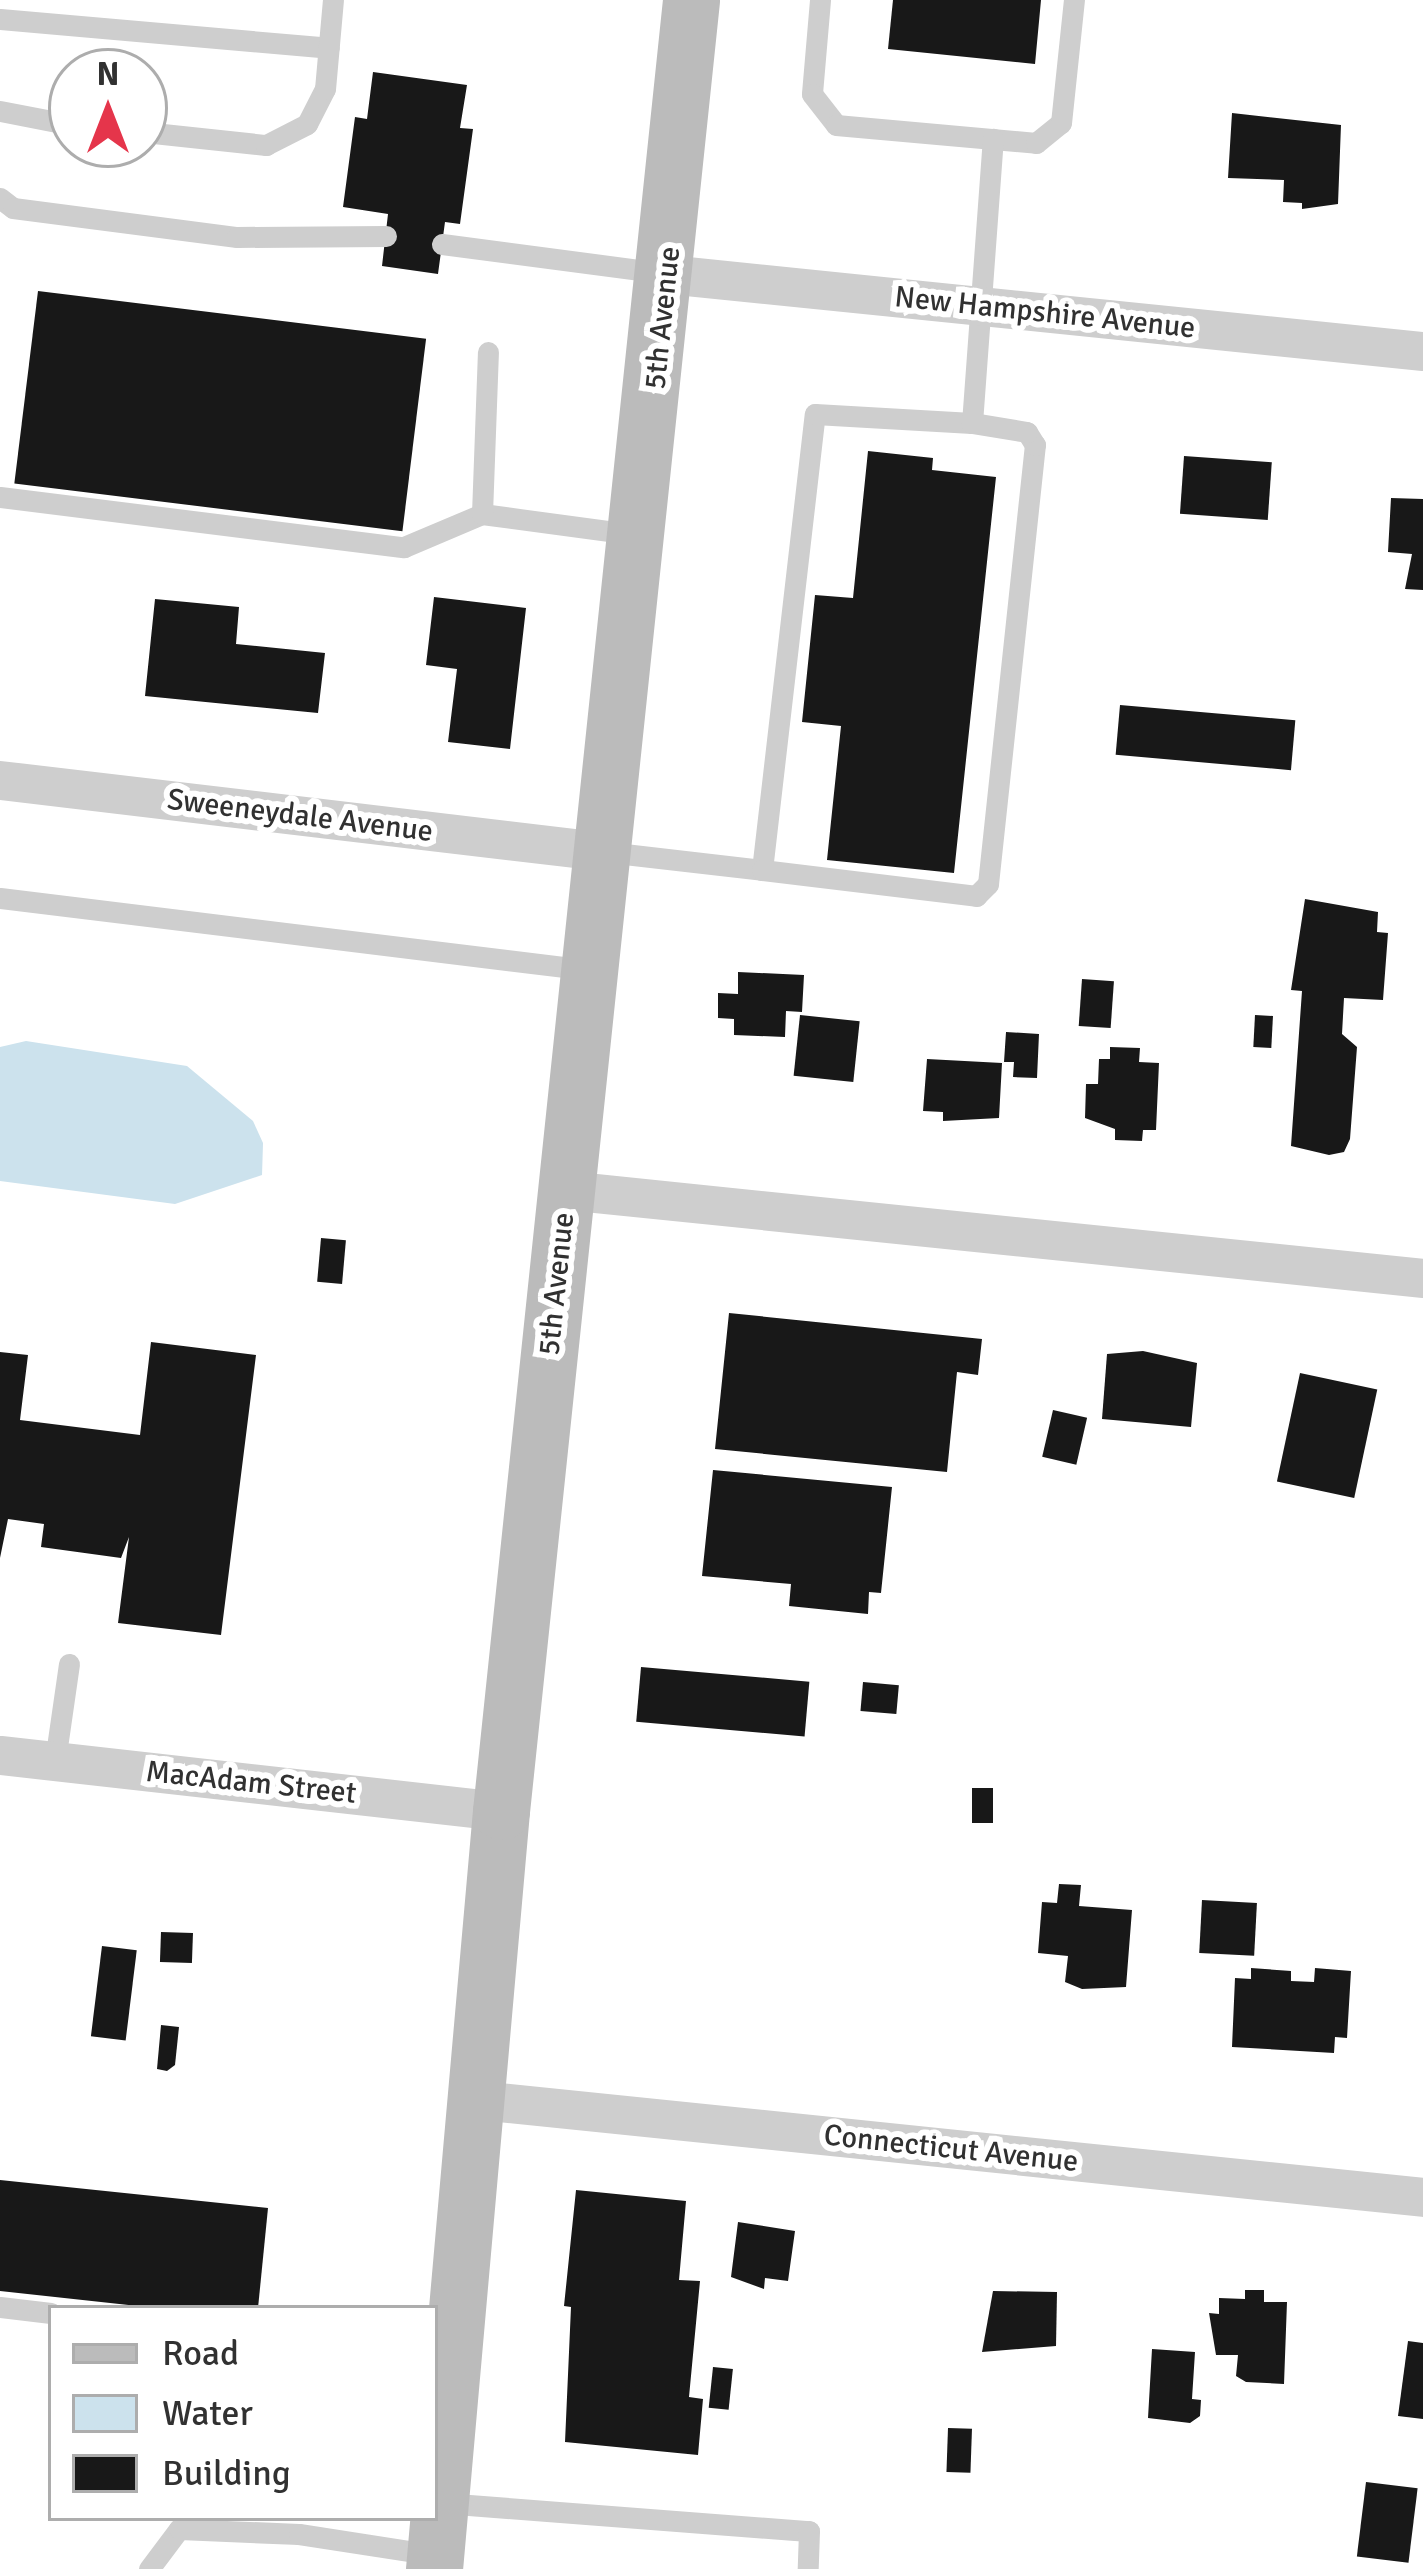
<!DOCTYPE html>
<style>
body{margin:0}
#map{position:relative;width:1423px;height:2569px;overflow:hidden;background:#fff;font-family:Signika,sans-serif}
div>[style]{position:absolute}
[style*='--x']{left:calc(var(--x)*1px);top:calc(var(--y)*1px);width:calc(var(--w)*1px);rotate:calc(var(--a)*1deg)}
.water>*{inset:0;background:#cce2ed}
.building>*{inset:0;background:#181818;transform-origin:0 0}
.lane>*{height:21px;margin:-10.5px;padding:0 10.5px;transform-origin:10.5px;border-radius:10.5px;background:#cecece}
.street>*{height:39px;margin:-19.5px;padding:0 19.5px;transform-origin:19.5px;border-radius:19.5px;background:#cecece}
.secondary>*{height:57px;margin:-28.5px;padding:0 28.5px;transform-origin:28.5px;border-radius:28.5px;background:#bbb}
span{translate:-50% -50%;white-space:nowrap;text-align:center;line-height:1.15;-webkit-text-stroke:12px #fff;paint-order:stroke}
.street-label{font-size:30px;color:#313131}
.legend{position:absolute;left:48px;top:2305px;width:390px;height:216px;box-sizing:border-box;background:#fff;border:3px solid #adadad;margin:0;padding:15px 21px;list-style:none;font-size:36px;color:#313131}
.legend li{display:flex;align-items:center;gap:24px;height:60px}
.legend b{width:60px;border:3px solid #adadad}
.north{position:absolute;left:48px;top:48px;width:120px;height:120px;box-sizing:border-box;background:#fff;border:3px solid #adadad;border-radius:50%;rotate:0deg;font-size:33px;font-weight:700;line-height:48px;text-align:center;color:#313131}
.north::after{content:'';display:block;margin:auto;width:42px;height:54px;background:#e5354b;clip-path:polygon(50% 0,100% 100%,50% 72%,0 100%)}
</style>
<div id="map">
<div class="water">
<i style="clip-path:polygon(26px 1041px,187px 1066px,253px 1121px,263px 1143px,262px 1175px,175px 1204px,0 1181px,0 1047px)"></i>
</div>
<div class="building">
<i style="clip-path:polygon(893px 0,1041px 0,1035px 64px,888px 49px)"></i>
<i style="clip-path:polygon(373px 72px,467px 85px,460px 128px,473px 129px,460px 224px,445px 222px,438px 274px,382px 266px,388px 214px,343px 207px,355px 117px,367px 119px)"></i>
<i style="clip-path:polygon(1232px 113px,1341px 125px,1338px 204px,1302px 209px,1302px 203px,1283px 202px,1284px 180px,1228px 178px)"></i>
<i style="left:38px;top:291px;width:391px;height:194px;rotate:7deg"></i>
<i style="clip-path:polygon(868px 451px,933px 458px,932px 470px,996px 477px,954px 873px,827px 860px,841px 726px,802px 722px,815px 595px,853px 598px)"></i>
<i style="left:1184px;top:456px;width:88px;height:58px;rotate:4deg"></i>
<i style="clip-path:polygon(1391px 498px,1423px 499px,1423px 590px,1405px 589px,1412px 554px,1388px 552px)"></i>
<i style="clip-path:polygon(434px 597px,526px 608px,510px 749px,448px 742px,457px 669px,426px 665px)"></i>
<i style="clip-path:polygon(155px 599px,239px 607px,236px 644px,325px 653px,318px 713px,145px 696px)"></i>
<i style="left:1120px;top:705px;width:176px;height:50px;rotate:5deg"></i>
<i style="clip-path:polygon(1305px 899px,1378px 912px,1377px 932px,1388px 933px,1383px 1000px,1344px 998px,1342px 1034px,1357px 1047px,1350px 1139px,1344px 1152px,1329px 1155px,1291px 1146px,1302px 991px,1291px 990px)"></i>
<i style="clip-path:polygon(738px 972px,804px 975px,802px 1012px,786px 1011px,785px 1037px,734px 1035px,734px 1019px,718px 1018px,718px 993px,738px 994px)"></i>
<i style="left:1082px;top:979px;width:32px;height:47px;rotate:4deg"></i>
<i style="left:800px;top:1015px;width:60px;height:61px;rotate:6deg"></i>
<i style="left:1255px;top:1015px;width:18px;height:32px;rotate:3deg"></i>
<i style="clip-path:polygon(1006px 1032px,1039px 1034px,1037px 1078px,1013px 1077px,1014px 1062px,1004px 1062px)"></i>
<i style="clip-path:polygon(1110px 1047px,1140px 1048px,1139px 1062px,1159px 1063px,1156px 1130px,1143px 1130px,1142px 1141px,1115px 1140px,1115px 1129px,1085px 1118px,1086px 1084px,1098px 1084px,1099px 1059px,1110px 1059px)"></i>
<i style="clip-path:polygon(927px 1059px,1002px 1063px,999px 1118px,943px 1121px,943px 1112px,923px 1111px)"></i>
<i style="left:321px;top:1238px;width:25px;height:44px;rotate:5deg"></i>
<i style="clip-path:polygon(729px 1313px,982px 1339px,978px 1375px,957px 1372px,947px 1472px,715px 1449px)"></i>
<i style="clip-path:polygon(151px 1342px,256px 1355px,221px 1635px,118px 1623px,129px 1537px,121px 1558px,41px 1547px,44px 1524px,8px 1519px,0 1558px,0 1352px,28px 1355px,20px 1420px,140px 1435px)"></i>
<i style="clip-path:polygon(1143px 1351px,1197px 1363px,1191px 1427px,1102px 1419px,1107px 1354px)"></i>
<i style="left:1300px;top:1373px;width:79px;height:111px;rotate:12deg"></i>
<i style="left:1053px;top:1410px;width:35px;height:48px;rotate:13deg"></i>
<i style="clip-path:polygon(713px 1470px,892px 1487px,881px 1593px,869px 1592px,868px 1614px,789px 1606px,791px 1584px,702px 1576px)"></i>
<i style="left:641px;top:1667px;width:169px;height:55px;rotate:5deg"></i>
<i style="left:863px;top:1682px;width:36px;height:29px;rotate:5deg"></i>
<i style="left:972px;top:1788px;width:21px;height:35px"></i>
<i style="clip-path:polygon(1059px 1884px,1081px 1885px,1079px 1906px,1132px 1910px,1126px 1987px,1082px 1989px,1065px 1982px,1068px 1956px,1038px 1953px,1042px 1902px,1057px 1903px)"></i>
<i style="left:1202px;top:1900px;width:55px;height:53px;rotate:3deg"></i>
<i style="left:161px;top:1932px;width:32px;height:30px;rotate:2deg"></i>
<i style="left:102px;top:1946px;width:35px;height:91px;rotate:7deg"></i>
<i style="clip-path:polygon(1251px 1968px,1291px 1971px,1291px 1981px,1314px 1982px,1315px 1968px,1351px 1971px,1347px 2038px,1335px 2037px,1334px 2053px,1232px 2047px,1235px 1978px,1251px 1979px)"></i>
<i style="clip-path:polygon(161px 2025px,179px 2027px,175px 2065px,167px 2071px,157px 2069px)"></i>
<i style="clip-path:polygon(0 2180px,268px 2208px,258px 2308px,156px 2308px,0 2291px)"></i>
<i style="clip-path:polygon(576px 2190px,686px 2201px,679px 2280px,700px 2281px,689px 2397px,703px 2399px,698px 2455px,565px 2442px,571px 2307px,564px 2306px)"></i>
<i style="clip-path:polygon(738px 2222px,795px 2231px,788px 2281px,765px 2278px,764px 2289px,731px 2277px)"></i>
<i style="clip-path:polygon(1245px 2290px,1264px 2290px,1264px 2302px,1287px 2302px,1284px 2384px,1246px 2382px,1236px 2376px,1238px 2355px,1216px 2355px,1209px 2313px,1219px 2314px,1219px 2298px,1245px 2299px)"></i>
<i style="clip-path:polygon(993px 2291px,1057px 2292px,1056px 2346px,982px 2352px)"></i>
<i style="clip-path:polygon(1408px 2341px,1423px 2343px,1423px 2419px,1398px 2416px)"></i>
<i style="clip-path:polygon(1152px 2349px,1195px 2352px,1192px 2399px,1201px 2400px,1200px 2416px,1190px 2423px,1148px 2418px)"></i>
<i style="left:713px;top:2367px;width:20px;height:41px;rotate:6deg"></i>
<i style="left:948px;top:2428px;width:24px;height:44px;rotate:2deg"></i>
<i style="left:1366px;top:2482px;width:52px;height:75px;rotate:7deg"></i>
</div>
<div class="lane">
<i style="--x:820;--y:0;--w:94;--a:94.9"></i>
<i style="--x:812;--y:94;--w:39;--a:52"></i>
<i style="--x:836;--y:125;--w:201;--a:5.1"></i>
<i style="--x:1036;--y:143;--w:32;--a:-39"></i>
<i style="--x:1061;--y:123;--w:124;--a:-84"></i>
<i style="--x:0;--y:19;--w:330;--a:5"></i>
<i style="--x:0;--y:111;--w:73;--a:11"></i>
<i style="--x:144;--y:132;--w:123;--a:6.1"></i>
<i style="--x:266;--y:145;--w:46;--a:-27.1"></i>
<i style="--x:307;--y:124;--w:39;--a:-63"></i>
<i style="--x:325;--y:89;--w:89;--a:-84.9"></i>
<i style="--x:0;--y:198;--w:16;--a:38"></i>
<i style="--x:13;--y:208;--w:226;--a:7.4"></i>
<i style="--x:237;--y:237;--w:149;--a:-0.4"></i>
<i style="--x:442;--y:244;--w:221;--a:7.5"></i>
<i style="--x:0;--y:497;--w:407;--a:7.1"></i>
<i style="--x:404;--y:547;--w:85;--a:-22.9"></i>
<i style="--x:482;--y:514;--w:149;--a:7.7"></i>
<i style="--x:482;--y:514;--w:162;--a:-87.9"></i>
<i style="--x:607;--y:852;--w:156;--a:6.6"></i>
<i style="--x:762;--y:870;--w:459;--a:-83.4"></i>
<i style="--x:815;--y:414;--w:157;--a:3.3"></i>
<i style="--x:972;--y:423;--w:285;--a:-85.8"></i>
<i style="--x:762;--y:870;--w:216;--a:6.9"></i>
<i style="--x:976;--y:896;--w:17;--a:-45"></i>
<i style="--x:988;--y:884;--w:442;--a:-83.9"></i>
<i style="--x:1035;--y:445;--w:15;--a:-122"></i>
<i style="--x:1027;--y:432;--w:56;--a:-170.7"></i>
<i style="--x:0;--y:898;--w:592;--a:6.98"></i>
<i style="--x:55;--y:1761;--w:98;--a:-81.8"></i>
<i style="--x:0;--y:2307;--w:51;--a:6.7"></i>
<i style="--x:443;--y:2503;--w:367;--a:4.4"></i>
<i style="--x:809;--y:2531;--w:38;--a:92"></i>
<i style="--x:149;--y:2569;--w:50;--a:-53.1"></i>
<i style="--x:179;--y:2529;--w:120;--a:2.4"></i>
<i style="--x:299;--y:2534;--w:138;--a:8.8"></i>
</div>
<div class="street">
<i style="--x:667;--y:274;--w:760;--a:5.82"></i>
<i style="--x:0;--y:780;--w:604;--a:6.75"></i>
<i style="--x:566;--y:1190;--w:862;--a:5.86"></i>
<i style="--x:0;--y:1755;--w:504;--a:6.38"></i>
<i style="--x:480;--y:2100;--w:948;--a:5.87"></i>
</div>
<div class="secondary">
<i style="--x:434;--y:2569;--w:761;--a:-84.95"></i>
<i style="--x:501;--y:1811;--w:1821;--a:-84.01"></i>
</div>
<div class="street-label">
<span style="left:1045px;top:313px;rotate:6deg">New Hampshire Avenue</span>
<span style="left:663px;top:318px;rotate:-84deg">5th Avenue</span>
<span style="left:300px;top:816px;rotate:7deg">Sweeneydale Avenue</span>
<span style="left:557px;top:1284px;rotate:-84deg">5th Avenue</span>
<span style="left:251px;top:1783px;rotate:6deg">MacAdam Street</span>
<span style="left:951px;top:2149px;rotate:6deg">Connecticut Avenue</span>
</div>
<ul class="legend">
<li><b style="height:15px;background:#bbb"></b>Road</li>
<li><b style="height:33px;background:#cce2ed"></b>Water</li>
<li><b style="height:33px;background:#181818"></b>Building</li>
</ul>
<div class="north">N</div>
</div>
